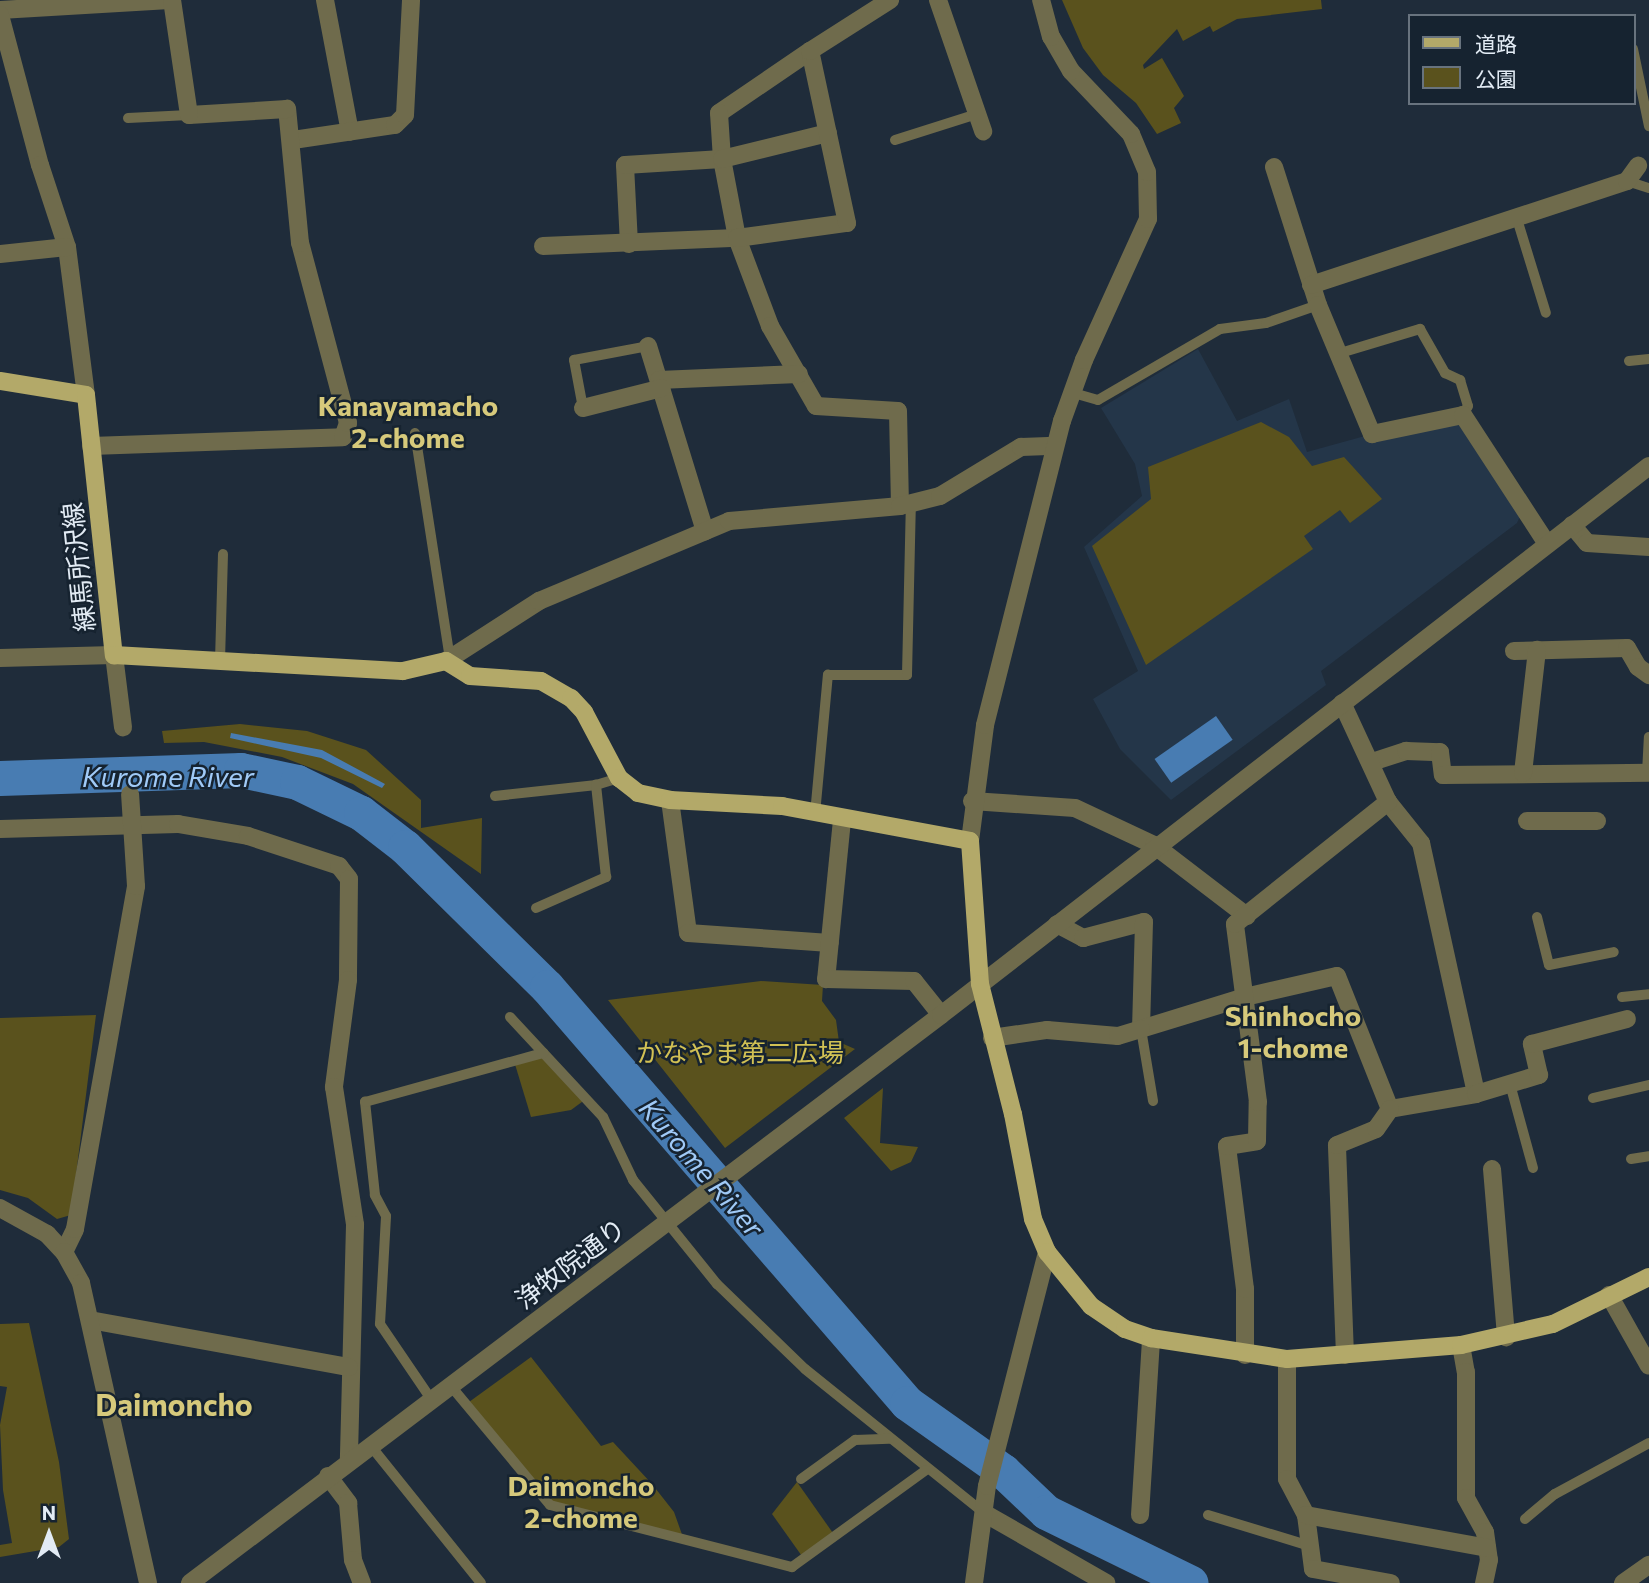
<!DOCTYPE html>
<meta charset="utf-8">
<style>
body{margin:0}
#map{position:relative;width:1649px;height:1583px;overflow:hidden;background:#1f2c3a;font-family:Commissioner,"Noto Sans JP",sans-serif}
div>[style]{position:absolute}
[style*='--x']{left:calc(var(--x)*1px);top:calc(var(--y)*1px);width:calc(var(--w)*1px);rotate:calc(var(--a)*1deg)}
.built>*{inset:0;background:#243649}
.green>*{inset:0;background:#5a521d}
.water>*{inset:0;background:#487cb2;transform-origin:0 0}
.river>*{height:35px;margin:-17.5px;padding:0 17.5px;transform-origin:17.5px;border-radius:17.5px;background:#487cb2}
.service>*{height:10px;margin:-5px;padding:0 5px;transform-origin:5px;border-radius:5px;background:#6f6b4c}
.minor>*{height:18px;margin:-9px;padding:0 9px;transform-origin:9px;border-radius:9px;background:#6f6b4c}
.tertiary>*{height:18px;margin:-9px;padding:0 9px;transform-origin:9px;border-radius:9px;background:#6f6b4c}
.primary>*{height:18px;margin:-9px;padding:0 9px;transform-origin:9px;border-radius:9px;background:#b3a969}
span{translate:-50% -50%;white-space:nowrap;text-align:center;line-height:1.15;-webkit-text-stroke:5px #162330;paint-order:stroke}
.street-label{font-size:26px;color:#e2ebf4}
.park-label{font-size:26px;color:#d2c154}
.neighbourhood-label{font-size:28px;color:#d6c97b;font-weight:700}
.water-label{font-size:28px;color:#a0caf7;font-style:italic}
.quarter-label{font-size:30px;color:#d6c97b;font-weight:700}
.legend{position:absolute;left:1408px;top:14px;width:228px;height:91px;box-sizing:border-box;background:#162330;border:2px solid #68737e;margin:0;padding:9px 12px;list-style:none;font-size:21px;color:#e2ebf4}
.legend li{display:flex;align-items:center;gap:14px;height:35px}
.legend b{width:35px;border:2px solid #68737e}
.north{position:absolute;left:14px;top:1499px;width:70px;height:70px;-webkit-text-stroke:5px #162330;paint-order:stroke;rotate:0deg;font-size:19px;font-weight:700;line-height:28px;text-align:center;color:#e2ebf4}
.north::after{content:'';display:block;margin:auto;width:24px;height:32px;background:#e2ebf4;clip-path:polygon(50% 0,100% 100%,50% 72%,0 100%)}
</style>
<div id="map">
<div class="built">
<i style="clip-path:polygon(1198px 349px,1237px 421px,1289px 399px,1307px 452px,1365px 436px,1369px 442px,1458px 422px,1521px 514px,1517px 523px,1321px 671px,1326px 685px,1171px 800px,1120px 749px,1093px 699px,1138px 671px,1084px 547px,1142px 496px,1135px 464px,1101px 408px)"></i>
</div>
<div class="green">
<i style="clip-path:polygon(1062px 0,1321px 0,1322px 9px,1237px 19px,1213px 32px,1210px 26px,1183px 41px,1177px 29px,1143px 65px,1144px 69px,1162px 58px,1184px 96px,1174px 108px,1181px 123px,1157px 134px,1136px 103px,1103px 75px,1083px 48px)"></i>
<i style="clip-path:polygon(1261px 422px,1289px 437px,1312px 466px,1344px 457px,1382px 499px,1350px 523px,1340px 510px,1304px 536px,1313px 549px,1146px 665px,1092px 546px,1151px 499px,1148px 467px)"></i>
<i style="clip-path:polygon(240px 724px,307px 731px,366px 750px,421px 800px,421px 828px,482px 818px,481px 874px,353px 784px,282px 757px,204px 742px,164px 743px,162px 731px)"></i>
<i style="clip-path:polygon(761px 981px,823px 985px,822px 1001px,836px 1020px,839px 1042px,855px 1049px,725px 1148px,608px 1000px)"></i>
<i style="clip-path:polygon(96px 1015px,71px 1215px,57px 1219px,28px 1198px,0 1190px,0 1018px)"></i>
<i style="clip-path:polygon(543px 1053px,586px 1099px,571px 1110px,531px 1117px,514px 1061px)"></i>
<i style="clip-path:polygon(883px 1088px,880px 1143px,918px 1147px,911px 1162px,891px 1171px,844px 1118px)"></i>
<i style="clip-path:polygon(29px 1323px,59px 1462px,69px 1539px,59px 1547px,0 1557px,0 1545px,12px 1543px,3px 1490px,0 1425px,7px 1387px,0 1386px,0 1324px)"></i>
<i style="clip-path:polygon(531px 1357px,601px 1446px,613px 1442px,652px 1484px,674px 1512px,684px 1540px,550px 1505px,469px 1402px)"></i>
<i style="clip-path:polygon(797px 1482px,835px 1536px,804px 1559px,772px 1514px)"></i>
</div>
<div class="water">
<i style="left:1216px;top:716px;width:29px;height:75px;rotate:55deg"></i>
<i style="clip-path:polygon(231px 733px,322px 750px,385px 784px,382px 788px,321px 758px,230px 738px)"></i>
</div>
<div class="river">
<i style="--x:0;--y:778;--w:241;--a:-1.9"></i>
<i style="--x:241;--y:770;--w:57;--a:12.1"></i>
<i style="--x:297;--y:782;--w:71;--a:25.8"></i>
<i style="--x:361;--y:813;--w:56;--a:37.7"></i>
<i style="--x:405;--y:847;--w:199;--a:44.6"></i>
<i style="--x:547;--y:987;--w:550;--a:49.13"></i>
<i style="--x:907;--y:1403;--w:118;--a:35.3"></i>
<i style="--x:1003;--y:1471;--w:59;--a:43.6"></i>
<i style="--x:1046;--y:1512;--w:161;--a:26.1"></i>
</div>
<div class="service">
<i style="--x:1633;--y:49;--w:79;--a:78.3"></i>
<i style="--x:128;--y:118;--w:61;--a:-2.8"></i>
<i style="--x:895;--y:140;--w:86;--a:-17.6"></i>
<i style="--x:1627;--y:181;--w:23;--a:18"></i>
<i style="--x:1517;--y:219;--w:98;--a:72.9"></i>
<i style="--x:1337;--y:354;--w:87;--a:-16.8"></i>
<i style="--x:1420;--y:329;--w:51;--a:60.4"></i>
<i style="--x:1445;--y:373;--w:17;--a:25"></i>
<i style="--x:1460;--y:380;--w:27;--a:73"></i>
<i style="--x:1468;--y:406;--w:10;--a:119"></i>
<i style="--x:1629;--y:361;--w:20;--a:-6"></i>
<i style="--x:1070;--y:392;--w:29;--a:16"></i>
<i style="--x:1098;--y:400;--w:141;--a:-30.2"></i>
<i style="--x:1220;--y:329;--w:46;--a:-7.4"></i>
<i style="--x:1266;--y:323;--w:55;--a:-19.1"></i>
<i style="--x:583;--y:408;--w:49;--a:-100.6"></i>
<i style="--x:574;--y:360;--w:75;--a:-10.7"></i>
<i style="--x:415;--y:433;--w:229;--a:81.2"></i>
<i style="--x:220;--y:661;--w:107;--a:-88.4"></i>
<i style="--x:1647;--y:773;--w:36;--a:-87"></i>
<i style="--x:495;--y:796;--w:102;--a:-6.2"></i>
<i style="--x:596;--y:785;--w:24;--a:-17"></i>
<i style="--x:815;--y:814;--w:140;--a:-84.7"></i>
<i style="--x:828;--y:675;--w:79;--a:0"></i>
<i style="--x:907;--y:675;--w:172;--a:-88.7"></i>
<i style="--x:536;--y:908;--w:77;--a:-23.9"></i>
<i style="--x:606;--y:877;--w:93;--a:-96.2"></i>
<i style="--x:1537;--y:917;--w:49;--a:76"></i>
<i style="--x:1549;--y:965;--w:66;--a:-11.3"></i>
<i style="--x:1622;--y:997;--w:27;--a:-6"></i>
<i style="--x:510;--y:1017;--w:137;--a:47.1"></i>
<i style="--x:603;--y:1117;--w:70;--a:64.5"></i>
<i style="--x:633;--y:1180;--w:134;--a:51.1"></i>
<i style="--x:717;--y:1284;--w:122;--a:44"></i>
<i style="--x:805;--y:1369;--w:230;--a:38.8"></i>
<i style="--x:1141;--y:1029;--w:73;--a:80.5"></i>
<i style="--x:1510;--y:1084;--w:87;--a:74.7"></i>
<i style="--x:1593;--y:1098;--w:57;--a:-13.1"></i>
<i style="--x:1631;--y:1159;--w:18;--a:-9"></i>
<i style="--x:450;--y:1385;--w:156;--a:50.2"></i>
<i style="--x:550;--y:1505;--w:250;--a:14.4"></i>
<i style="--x:792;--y:1567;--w:165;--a:-35.9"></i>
<i style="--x:431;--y:1399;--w:91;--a:-124.2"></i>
<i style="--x:380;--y:1324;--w:108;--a:-86.8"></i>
<i style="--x:386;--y:1216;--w:24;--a:-118"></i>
<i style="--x:375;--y:1195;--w:94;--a:-96.1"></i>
<i style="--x:365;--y:1102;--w:185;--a:-15.4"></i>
<i style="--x:370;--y:1445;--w:177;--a:51.2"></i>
<i style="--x:801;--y:1479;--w:67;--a:-35.8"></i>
<i style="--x:855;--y:1440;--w:34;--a:-2"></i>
<i style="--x:1208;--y:1515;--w:107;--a:16.9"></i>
<i style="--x:1525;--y:1519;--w:39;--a:-40"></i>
<i style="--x:1555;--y:1494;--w:107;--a:-28.5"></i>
</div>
<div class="minor">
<i style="--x:325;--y:0;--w:134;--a:79.3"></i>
<i style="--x:938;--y:0;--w:139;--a:71"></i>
<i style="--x:0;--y:10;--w:170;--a:-3.4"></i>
<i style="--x:0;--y:15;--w:155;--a:75.1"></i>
<i style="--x:40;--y:165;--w:86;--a:71.8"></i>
<i style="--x:67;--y:247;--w:149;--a:82.7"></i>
<i style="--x:810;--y:51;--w:110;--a:145.7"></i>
<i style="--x:719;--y:113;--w:46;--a:86.3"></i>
<i style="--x:722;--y:159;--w:80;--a:79.2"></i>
<i style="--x:737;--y:238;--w:94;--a:69.4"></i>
<i style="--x:770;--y:326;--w:92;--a:60.1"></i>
<i style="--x:816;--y:406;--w:82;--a:3.5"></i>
<i style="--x:898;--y:411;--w:95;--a:88.8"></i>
<i style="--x:293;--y:140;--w:103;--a:-8.4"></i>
<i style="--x:395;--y:125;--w:14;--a:-45"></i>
<i style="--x:405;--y:115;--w:115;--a:-87"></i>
<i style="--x:1274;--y:167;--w:145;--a:72.3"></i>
<i style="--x:1318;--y:305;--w:140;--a:67.3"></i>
<i style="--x:1372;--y:434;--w:93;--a:-11.8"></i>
<i style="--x:1463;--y:415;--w:154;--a:56.9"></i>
<i style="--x:629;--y:244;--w:79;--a:-92.9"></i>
<i style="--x:625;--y:165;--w:97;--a:-3.5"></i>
<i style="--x:722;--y:159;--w:109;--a:-13.8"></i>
<i style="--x:543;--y:246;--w:194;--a:-2.4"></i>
<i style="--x:737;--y:238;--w:111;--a:-7.8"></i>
<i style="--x:847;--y:223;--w:176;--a:-102.1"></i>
<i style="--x:810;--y:51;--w:95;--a:-32.5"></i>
<i style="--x:0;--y:254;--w:67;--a:-6"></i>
<i style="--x:1311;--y:285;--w:333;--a:-18.2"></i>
<i style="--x:1627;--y:181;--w:19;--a:-54"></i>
<i style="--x:648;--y:346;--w:194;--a:72.9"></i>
<i style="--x:659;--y:380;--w:140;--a:-2.5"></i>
<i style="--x:583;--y:408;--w:81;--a:-14.2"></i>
<i style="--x:91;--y:446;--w:252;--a:-2"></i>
<i style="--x:343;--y:437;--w:15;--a:-70"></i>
<i style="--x:348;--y:423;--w:186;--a:-104.9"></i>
<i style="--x:300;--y:243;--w:135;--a:-95.5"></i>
<i style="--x:287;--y:109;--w:98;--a:176.5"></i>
<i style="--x:189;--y:115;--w:116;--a:-98.4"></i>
<i style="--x:1572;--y:525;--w:23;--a:50"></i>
<i style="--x:1587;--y:543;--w:62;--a:3.7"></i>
<i style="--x:1514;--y:651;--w:113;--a:-1.5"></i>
<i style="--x:1627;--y:648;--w:22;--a:60"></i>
<i style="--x:1638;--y:667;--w:14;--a:36"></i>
<i style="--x:114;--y:655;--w:73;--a:82.9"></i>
<i style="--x:1372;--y:762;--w:36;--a:-18"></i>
<i style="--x:1406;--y:751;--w:34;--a:2"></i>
<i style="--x:1440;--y:752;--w:23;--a:83"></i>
<i style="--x:1443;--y:775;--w:206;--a:-0.6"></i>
<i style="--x:1523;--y:773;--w:124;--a:-83.5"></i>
<i style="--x:670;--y:800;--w:134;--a:82.3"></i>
<i style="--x:688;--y:933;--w:142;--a:4"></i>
<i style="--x:972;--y:801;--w:103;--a:3.9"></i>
<i style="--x:1075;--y:808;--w:87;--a:25.1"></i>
<i style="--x:1154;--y:845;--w:117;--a:37.4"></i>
<i style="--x:1388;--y:802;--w:53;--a:51.2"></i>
<i style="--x:1421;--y:843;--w:257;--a:77.6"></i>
<i style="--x:842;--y:820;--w:160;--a:95.7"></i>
<i style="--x:826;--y:979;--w:88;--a:1.3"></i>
<i style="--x:914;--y:981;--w:43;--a:51.5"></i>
<i style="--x:1527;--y:821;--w:70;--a:0"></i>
<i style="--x:0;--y:829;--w:178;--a:-1.6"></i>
<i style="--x:178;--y:824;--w:71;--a:9.7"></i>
<i style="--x:248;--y:836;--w:96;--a:18.2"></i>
<i style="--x:339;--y:866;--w:16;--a:52"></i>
<i style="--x:349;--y:879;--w:101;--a:90.6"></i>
<i style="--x:348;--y:980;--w:108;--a:97.5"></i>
<i style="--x:334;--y:1087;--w:140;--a:81.3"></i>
<i style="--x:355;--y:1225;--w:235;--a:91.5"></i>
<i style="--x:1057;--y:924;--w:30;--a:28"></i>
<i style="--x:1083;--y:938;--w:63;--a:-14.7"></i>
<i style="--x:1144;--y:922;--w:107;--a:91.6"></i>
<i style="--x:1141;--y:1029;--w:109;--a:-17.1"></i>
<i style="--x:1245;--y:997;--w:94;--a:-12.9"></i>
<i style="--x:1337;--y:976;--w:143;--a:68.3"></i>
<i style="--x:1390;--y:1109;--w:87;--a:-9.9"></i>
<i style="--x:1476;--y:1094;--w:66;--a:-16.8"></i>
<i style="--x:1539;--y:1075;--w:32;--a:-103"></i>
<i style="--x:1532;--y:1044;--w:98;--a:-14.7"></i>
<i style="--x:992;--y:1038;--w:56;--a:-8.3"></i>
<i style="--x:1047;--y:1030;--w:71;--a:4.8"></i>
<i style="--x:1118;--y:1036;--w:24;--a:-17"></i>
<i style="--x:1492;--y:1169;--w:169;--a:85.2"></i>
<i style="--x:64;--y:1252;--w:25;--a:-64"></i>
<i style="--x:75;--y:1229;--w:348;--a:-79.9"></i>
<i style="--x:136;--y:886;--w:92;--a:-93.7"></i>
<i style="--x:1609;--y:1295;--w:81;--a:60.6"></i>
<i style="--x:90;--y:1320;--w:263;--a:10.3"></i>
<i style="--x:1461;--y:1345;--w:27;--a:80"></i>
<i style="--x:1466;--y:1372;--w:126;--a:90"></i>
<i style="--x:1466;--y:1498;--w:39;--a:61"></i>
<i style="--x:1485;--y:1532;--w:28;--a:82"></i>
<i style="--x:1489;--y:1560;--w:24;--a:102"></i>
<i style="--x:1245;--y:1355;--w:66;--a:-90"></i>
<i style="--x:1245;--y:1289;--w:144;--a:-97.2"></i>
<i style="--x:1227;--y:1146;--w:30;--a:-9"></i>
<i style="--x:1257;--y:1141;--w:39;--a:-89"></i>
<i style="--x:1258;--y:1102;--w:179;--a:-97.4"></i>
<i style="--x:1235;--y:924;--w:196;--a:-38.6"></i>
<i style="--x:1388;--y:802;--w:109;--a:-114.9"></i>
<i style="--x:1345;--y:1355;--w:210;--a:-92.2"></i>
<i style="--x:1337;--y:1145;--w:42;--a:-22.3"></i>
<i style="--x:1376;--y:1129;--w:24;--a:-55"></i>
<i style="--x:1287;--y:1359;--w:120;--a:90"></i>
<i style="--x:1287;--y:1479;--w:41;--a:62.2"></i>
<i style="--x:1306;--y:1515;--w:54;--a:82.6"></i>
<i style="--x:1313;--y:1569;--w:79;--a:10.2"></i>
<i style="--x:328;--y:1476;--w:34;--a:53"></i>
<i style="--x:348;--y:1503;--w:57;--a:85"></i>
<i style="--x:353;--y:1560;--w:25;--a:69"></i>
<i style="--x:984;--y:1513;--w:141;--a:29.8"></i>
<i style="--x:1140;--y:1515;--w:177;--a:-86.4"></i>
<i style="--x:1306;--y:1515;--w:184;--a:10.3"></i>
<i style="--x:974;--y:1583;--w:98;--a:-82.4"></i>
<i style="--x:987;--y:1486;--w:242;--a:-75.6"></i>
<i style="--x:1623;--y:1583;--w:32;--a:-35"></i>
</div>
<div class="tertiary">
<i style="--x:0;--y:658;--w:114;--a:-1.5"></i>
<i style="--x:446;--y:661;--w:111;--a:-32.8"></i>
<i style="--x:539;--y:601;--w:206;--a:-22.8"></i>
<i style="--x:729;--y:521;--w:172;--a:-5"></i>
<i style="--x:900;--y:506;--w:41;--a:-14"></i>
<i style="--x:940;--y:496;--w:95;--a:-31.2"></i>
<i style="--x:1021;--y:447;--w:34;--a:-2"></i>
<i style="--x:970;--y:841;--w:117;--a:-82.6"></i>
<i style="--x:985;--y:725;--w:314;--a:-75.8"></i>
<i style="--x:1062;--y:421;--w:65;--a:-70.2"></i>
<i style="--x:1084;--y:360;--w:155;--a:-65.6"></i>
<i style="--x:1148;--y:219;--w:47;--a:-91.2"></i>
<i style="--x:1147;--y:172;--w:41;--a:-112.8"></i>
<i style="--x:1131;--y:134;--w:87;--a:-133.6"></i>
<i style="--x:1071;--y:71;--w:39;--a:-120"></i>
<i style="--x:1051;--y:37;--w:38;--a:-105"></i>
<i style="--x:0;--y:1208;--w:54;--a:29"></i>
<i style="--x:47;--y:1234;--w:25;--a:47"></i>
<i style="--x:64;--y:1252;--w:35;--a:61"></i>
<i style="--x:81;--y:1283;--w:307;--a:77.4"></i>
<i style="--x:190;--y:1583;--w:942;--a:-37.1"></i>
<i style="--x:941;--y:1015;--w:896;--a:-37.79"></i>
</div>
<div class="primary">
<i style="--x:0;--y:381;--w:87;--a:9.2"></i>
<i style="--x:86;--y:395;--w:262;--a:83.9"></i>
<i style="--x:114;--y:655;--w:289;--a:3.2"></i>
<i style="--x:403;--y:671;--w:44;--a:-13.1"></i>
<i style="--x:446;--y:661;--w:28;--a:32"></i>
<i style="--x:470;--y:676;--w:71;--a:4"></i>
<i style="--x:541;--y:681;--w:34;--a:30"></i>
<i style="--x:571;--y:698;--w:19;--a:47"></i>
<i style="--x:584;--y:712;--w:75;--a:62.1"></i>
<i style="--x:619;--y:778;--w:24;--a:38"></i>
<i style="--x:638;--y:793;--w:33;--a:12"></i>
<i style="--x:670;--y:800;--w:112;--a:3.1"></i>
<i style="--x:782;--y:806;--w:191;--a:10.5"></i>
<i style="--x:970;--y:841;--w:143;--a:86"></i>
<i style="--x:980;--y:984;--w:134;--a:75.8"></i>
<i style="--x:1013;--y:1114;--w:107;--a:79.2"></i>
<i style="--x:1033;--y:1219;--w:36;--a:67"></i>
<i style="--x:1047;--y:1252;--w:70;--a:50.8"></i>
<i style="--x:1091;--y:1306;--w:41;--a:34.1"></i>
<i style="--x:1125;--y:1329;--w:28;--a:19"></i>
<i style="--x:1151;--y:1338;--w:138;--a:8.8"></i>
<i style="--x:1287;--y:1359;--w:175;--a:-4.6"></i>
<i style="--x:1461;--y:1345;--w:94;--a:-12.9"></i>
<i style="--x:1553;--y:1324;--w:107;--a:-26.1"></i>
</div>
<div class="street-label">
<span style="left:78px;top:567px;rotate:-96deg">練馬所沢線</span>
<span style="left:570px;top:1263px;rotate:-37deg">浄牧院通り</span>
</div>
<div class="park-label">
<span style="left:740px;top:1052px">かなやま第二広場</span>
</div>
<div class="neighbourhood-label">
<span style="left:408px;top:421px">Kanayamacho<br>2-chome</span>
<span style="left:1293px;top:1031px">Shinhocho<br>1-chome</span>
<span style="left:581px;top:1501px">Daimoncho<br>2-chome</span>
</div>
<div class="water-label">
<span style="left:168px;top:776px">Kurome River</span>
<span style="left:702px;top:1167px;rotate:49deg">Kurome River</span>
</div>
<div class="quarter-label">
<span style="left:174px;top:1404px">Daimoncho</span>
</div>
<ul class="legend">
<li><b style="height:9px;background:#b3a969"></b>道路</li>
<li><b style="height:19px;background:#5a521d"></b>公園</li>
</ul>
<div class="north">N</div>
</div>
